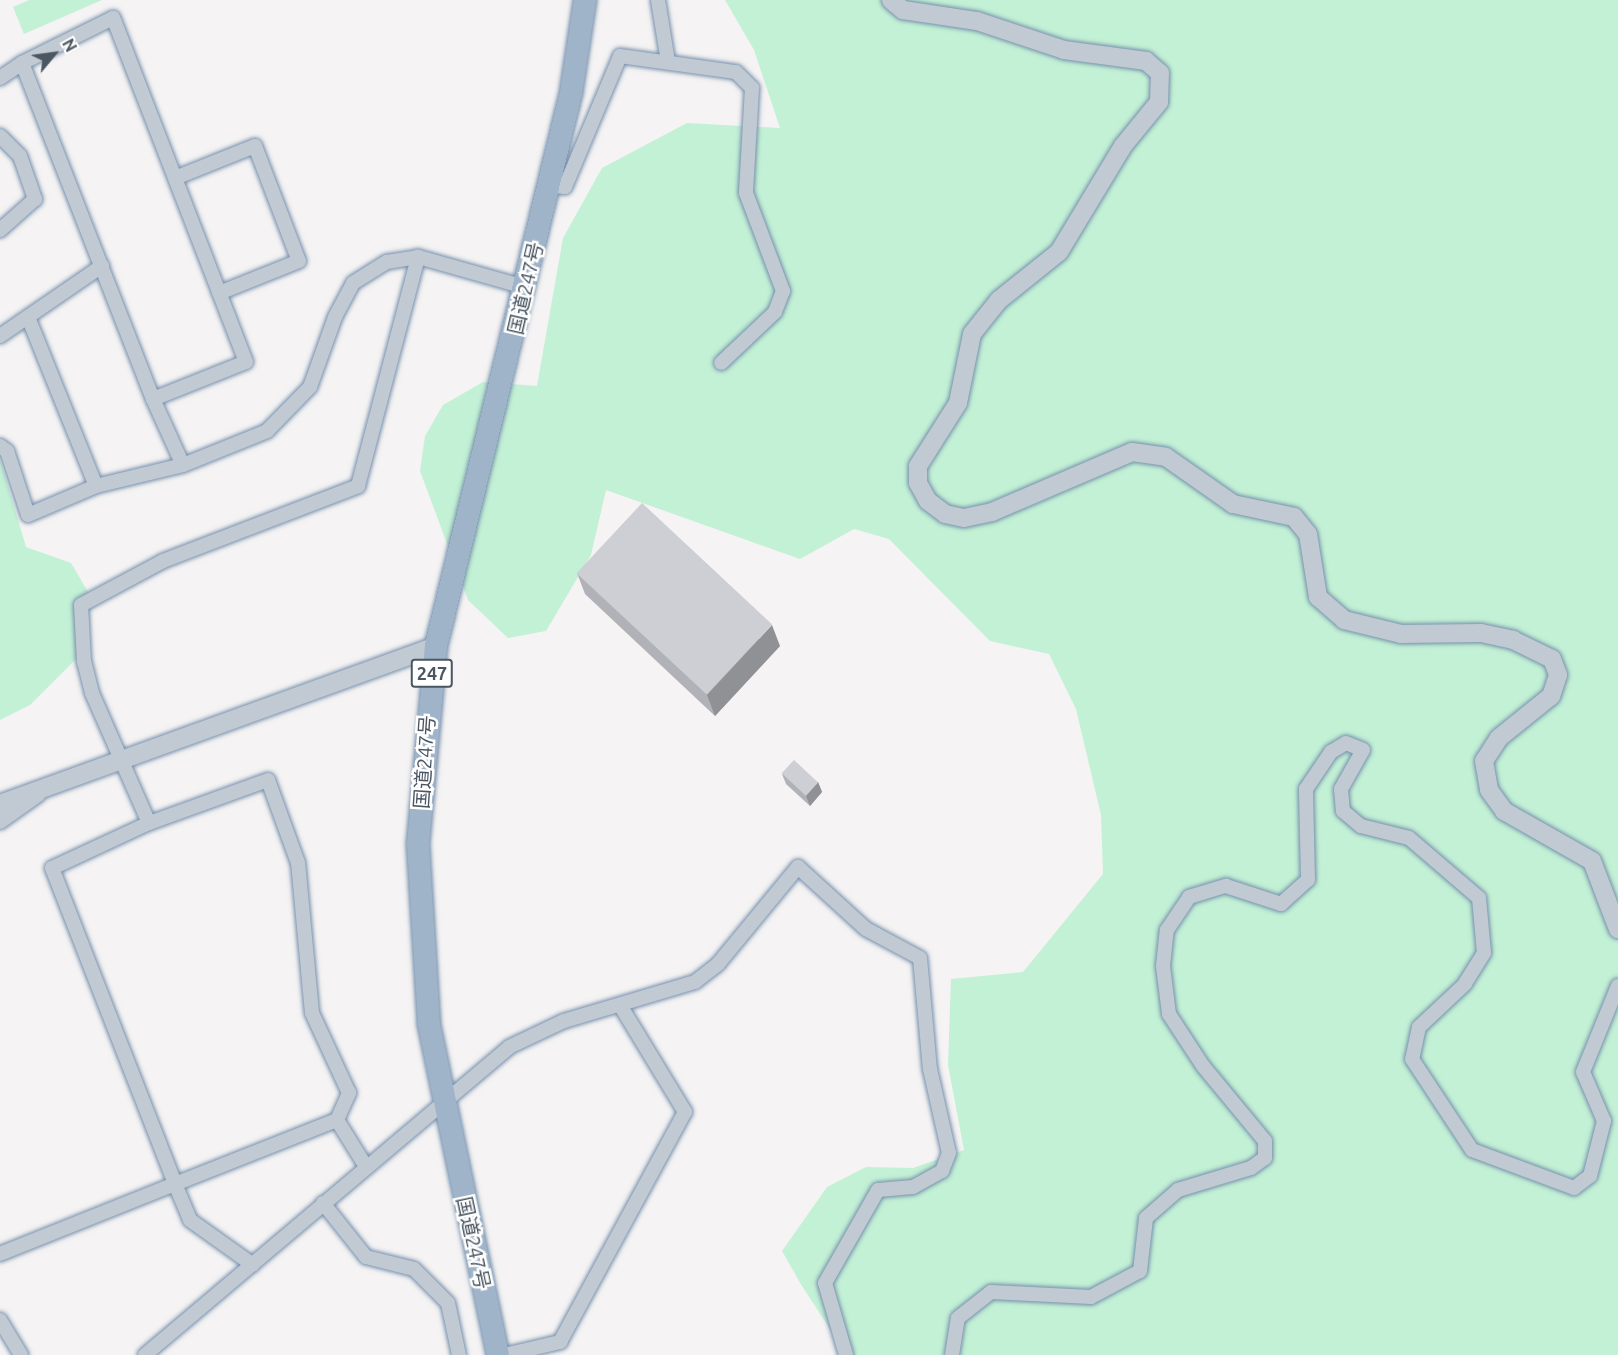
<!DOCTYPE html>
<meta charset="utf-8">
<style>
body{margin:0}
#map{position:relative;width:1618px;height:1355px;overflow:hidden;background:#f5f3f3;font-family:Ubuntu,"Noto Sans JP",sans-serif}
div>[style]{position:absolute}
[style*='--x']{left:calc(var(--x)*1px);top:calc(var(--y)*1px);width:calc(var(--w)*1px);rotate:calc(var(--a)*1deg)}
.green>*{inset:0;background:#c3f1d5}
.roads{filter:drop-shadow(0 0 2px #7690ad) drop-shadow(0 0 2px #7690ad)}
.minor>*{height:14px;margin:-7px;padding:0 7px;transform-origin:7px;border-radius:7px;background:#c1cad2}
.tertiary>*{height:18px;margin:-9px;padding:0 9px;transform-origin:9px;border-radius:9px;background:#c1cad2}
.trunk>*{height:22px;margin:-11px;padding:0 11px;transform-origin:11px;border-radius:11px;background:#9fb4c9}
.wall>*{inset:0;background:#b0b2b7}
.shaded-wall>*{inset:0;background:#909195}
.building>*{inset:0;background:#cdcfd5;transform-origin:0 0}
span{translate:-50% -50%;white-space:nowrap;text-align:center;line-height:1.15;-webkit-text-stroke:5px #fff;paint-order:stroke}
.shield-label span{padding:2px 4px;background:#fff;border:2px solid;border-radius:4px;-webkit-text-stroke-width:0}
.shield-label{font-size:18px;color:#4a5661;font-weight:700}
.street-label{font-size:20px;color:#4a5661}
.north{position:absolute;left:24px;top:24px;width:60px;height:60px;-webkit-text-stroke:4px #fff;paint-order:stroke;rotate:61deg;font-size:16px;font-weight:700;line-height:24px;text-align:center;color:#4a5661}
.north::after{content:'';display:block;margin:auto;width:21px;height:27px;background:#4a5661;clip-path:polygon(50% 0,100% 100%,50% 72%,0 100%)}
</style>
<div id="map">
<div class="green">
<i style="clip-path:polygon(29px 0,102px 0,24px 34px,13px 7px)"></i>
<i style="clip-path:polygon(725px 0,1618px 0,1618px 1355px,847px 1355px,802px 1286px,782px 1251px,827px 1187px,866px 1167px,913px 1168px,964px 1150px,948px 1065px,951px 979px,1023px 972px,1103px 874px,1101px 815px,1076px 709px,1049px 654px,990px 641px,889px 539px,854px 529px,800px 559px,606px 490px,591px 555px,546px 631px,508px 638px,468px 600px,420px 471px,425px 436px,443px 405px,483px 382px,537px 386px,563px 238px,602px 168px,687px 123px,780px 128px,754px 50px)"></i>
<i style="clip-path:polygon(0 459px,26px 547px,71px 563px,91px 597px,82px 653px,30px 705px,0 720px)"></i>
</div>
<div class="roads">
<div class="minor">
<i style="--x:658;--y:0;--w:63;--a:80.8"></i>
<i style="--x:0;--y:78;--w:27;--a:-34"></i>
<i style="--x:0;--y:136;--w:28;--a:45"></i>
<i style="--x:20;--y:156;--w:46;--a:70.8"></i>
<i style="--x:35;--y:199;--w:47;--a:138.5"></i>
<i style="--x:175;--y:178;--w:86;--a:-21.8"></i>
<i style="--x:255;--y:146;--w:123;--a:69.1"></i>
<i style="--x:299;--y:261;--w:86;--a:158.2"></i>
<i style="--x:549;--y:185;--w:16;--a:7"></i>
<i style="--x:565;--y:187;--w:142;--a:-67.2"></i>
<i style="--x:620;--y:56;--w:117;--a:7.9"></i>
<i style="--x:736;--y:72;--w:23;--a:45"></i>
<i style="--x:752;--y:88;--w:105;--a:93.3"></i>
<i style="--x:746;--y:193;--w:105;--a:69.3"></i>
<i style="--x:783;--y:291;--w:22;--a:111"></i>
<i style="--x:775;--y:312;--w:74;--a:136.6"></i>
<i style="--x:28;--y:317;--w:182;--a:68.1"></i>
<i style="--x:0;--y:336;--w:124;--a:-34.5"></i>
<i style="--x:153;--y:399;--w:100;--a:-21.7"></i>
<i style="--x:246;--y:362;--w:369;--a:-111.1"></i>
<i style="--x:113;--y:18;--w:102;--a:153.7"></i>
<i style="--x:22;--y:63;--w:361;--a:68.7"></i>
<i style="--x:153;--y:399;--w:72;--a:65.6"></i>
<i style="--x:0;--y:446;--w:9;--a:36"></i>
<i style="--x:7;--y:451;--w:67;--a:71.8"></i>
<i style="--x:28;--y:515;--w:74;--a:-23.1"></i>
<i style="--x:96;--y:486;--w:89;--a:-13.6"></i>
<i style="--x:183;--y:465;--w:91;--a:-22"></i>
<i style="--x:267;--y:431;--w:62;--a:-45.7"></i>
<i style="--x:310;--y:387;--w:74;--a:-70.3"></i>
<i style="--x:335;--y:317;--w:38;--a:-62"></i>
<i style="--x:353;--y:283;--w:40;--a:-32"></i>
<i style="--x:387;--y:262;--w:31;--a:-9"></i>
<i style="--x:418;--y:257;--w:111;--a:15.7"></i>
<i style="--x:0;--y:822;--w:47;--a:-35.4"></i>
<i style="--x:149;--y:823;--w:142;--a:-113.7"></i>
<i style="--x:92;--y:693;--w:32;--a:-104"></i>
<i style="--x:84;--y:662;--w:57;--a:-93"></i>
<i style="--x:81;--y:605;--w:93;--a:-28.2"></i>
<i style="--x:163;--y:561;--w:209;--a:-21"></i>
<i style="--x:358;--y:486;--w:237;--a:-75.3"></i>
<i style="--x:337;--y:1120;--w:53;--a:58.1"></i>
<i style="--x:323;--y:1203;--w:69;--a:51.5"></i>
<i style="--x:366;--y:1257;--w:49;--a:14"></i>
<i style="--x:414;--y:1269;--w:48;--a:45"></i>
<i style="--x:448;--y:1303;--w:53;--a:78.1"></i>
<i style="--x:0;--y:1254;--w:188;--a:-21.8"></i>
<i style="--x:175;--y:1184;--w:174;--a:-21.6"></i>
<i style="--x:337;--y:1120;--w:30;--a:-66"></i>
<i style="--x:349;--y:1093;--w:88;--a:-114.8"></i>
<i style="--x:312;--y:1013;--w:151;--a:-95.3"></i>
<i style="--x:298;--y:863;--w:88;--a:-109.9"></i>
<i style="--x:268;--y:780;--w:127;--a:160.1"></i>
<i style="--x:149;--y:823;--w:107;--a:155.1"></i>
<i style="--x:52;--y:868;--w:339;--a:68.7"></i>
<i style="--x:175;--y:1184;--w:39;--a:67"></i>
<i style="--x:190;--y:1220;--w:77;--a:35.5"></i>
<i style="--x:0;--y:1320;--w:41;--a:59"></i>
<i style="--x:145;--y:1355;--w:477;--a:-40.2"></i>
<i style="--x:509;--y:1047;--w:61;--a:-25.3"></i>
<i style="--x:564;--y:1021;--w:137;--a:-16.6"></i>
<i style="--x:695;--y:982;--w:29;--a:-38"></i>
<i style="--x:718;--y:964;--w:126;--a:-50.5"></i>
<i style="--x:798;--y:867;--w:92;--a:42.4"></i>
<i style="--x:866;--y:929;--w:61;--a:28.2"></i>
<i style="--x:920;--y:958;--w:111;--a:84.9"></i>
<i style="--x:930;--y:1069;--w:86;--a:77.3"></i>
<i style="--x:949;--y:1153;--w:19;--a:111"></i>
<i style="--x:942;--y:1171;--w:33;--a:151"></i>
<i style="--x:913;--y:1187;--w:35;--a:175"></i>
<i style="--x:878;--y:1190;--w:107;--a:119.7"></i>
<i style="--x:825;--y:1283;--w:75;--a:73.7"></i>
<i style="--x:505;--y:1355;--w:57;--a:-13.3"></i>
<i style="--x:560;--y:1342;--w:262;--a:-61.5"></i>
<i style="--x:685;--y:1112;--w:125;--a:-121.3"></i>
<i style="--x:952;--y:1355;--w:37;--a:-81"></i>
<i style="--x:958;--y:1318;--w:42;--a:-38.2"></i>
<i style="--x:991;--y:1292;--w:100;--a:2.9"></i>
<i style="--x:1091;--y:1297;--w:55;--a:-28"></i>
<i style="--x:1140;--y:1271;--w:53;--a:-83.5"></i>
<i style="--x:1146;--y:1218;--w:43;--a:-41.2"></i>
<i style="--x:1178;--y:1190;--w:76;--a:-16.8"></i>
<i style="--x:1251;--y:1168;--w:17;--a:-36"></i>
<i style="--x:1265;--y:1158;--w:17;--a:-90"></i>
<i style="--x:1265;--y:1141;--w:97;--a:-129.6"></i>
<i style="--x:1203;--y:1066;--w:62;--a:-123.2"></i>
<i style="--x:1169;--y:1014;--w:48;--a:-97.1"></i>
<i style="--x:1163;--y:966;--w:36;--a:-84"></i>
<i style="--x:1167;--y:930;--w:40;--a:-56"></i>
<i style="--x:1189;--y:897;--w:39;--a:-17"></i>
<i style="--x:1226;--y:886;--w:58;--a:18.1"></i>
<i style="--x:1281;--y:904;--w:36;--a:-42"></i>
<i style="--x:1308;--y:880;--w:91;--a:-91.3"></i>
<i style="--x:1306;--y:789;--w:45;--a:-56"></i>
<i style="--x:1331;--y:752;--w:17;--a:-31"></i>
<i style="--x:1346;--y:743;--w:18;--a:22"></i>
<i style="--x:1363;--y:750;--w:45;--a:119.4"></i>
<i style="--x:1341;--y:789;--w:22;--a:85"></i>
<i style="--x:1343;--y:811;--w:23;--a:40"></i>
<i style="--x:1361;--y:826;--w:49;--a:14"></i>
<i style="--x:1409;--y:838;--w:92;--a:40.6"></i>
<i style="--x:1479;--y:898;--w:55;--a:84.8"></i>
<i style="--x:1484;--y:953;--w:36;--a:122"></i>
<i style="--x:1465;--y:984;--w:63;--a:136.9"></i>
<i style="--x:1419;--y:1027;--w:33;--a:102"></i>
<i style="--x:1412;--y:1059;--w:109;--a:56.6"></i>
<i style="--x:1472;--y:1150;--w:109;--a:20.4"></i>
<i style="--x:1574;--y:1188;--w:20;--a:-37"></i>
<i style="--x:1590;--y:1176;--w:57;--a:-75.7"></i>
<i style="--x:1604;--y:1121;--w:53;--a:-113.2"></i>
<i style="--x:1583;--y:1072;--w:93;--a:-67.9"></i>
</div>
<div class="tertiary">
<i style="--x:891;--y:0;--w:16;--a:40"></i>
<i style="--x:903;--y:10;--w:75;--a:8.5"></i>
<i style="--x:977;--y:21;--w:92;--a:18.4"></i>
<i style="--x:1064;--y:50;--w:83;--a:7.6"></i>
<i style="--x:1146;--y:61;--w:18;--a:41"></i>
<i style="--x:1160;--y:73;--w:29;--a:92"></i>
<i style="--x:1159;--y:102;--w:57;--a:129.3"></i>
<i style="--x:1123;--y:146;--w:124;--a:121.1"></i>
<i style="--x:1059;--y:252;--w:77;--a:141.3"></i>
<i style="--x:999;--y:300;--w:43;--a:128.5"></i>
<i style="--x:972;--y:334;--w:70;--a:101.5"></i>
<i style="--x:958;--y:403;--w:75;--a:122.4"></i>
<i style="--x:918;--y:466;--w:17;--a:90"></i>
<i style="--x:918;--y:483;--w:21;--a:61"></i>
<i style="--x:928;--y:501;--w:21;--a:37"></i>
<i style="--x:945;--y:514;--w:19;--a:12"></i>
<i style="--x:964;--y:518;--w:29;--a:-12"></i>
<i style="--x:992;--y:512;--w:152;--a:-23.2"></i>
<i style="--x:1132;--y:452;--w:34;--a:8"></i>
<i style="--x:1166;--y:457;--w:82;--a:35"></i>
<i style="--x:1233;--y:504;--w:62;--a:12"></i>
<i style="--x:1294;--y:517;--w:22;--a:51"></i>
<i style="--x:1308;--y:534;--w:64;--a:81"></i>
<i style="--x:1318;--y:597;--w:35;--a:41"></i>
<i style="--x:1344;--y:620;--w:59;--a:13.8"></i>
<i style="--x:1401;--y:634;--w:80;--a:-0.7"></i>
<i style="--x:1481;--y:633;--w:33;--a:12"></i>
<i style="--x:1513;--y:640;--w:43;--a:26"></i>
<i style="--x:1552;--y:659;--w:17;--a:69"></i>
<i style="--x:1558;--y:675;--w:22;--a:108"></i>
<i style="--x:1551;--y:696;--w:67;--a:141.1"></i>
<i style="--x:1499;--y:738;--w:27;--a:123"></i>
<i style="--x:1484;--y:761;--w:29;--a:80"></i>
<i style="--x:1489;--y:790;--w:26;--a:54"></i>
<i style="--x:1504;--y:811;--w:101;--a:29.6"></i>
<i style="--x:1592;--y:861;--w:73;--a:69.1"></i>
<i style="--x:0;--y:804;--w:464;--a:-19.9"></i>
</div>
<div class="trunk">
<i style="--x:498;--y:1355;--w:338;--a:-101.8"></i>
<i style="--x:429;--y:1024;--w:180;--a:-93.5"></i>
<i style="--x:418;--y:844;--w:199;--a:-84.8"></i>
<i style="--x:436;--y:646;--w:569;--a:-76.28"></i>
<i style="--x:571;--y:93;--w:94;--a:-81.4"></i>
</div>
</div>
<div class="wall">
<i style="clip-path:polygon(577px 573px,780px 646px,715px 716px,585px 594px)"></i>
<i style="clip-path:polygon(782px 774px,818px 782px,822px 792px,810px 806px,786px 784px)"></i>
</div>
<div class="shaded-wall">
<i style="clip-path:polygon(772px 625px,780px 646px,715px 716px,707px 695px)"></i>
<i style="clip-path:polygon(818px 782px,822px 792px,810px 806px,806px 796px)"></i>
</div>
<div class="building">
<i style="left:642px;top:503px;width:178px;height:96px;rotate:43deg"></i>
<i style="left:794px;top:760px;width:33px;height:18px;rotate:43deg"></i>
</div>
<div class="shield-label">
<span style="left:432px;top:673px">247</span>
</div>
<div class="street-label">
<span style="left:525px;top:288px;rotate:-77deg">国道247号</span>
<span style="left:424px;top:762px;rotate:-86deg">国道247号</span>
<span style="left:474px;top:1243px;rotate:78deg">国道247号</span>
</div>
<div class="north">N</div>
</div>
